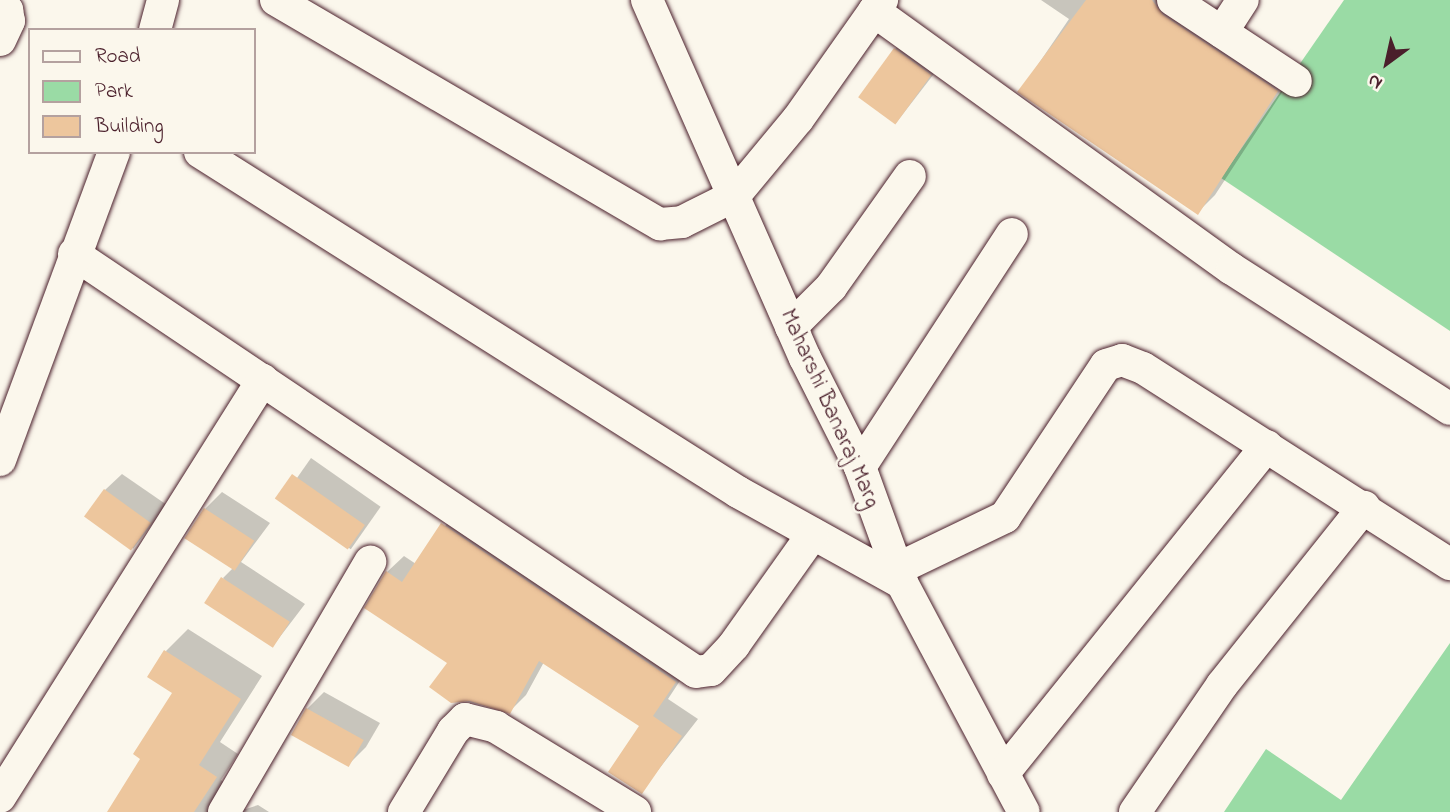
<!DOCTYPE html>
<style>
body{margin:0}
#map{position:relative;width:1450px;height:812px;overflow:hidden;background:#fbf7ec;font-family:"Indie Flower",sans-serif}
div>[style]{position:absolute}
[style*='--x']{left:calc(var(--x)*1px);top:calc(var(--y)*1px);width:calc(var(--w)*1px);rotate:calc(var(--a)*1deg)}
.green>*{inset:0;background:#9adba5}
.shadow>*{inset:0;background:#0003;transform-origin:0 0}
.building>*{inset:0;background:#edc69d;transform-origin:0 0}
.roads{filter:drop-shadow(0 0 2px #4a1f2b) drop-shadow(0 0 2px #4a1f2b)}
.street>*{height:32px;margin:-16px;padding:0 16px;transform-origin:16px;border-radius:16px;background:#fbf7ec}
span{translate:-50% -50%;white-space:nowrap;text-align:center;line-height:1.15;-webkit-text-stroke:5px #fbf7ec;paint-order:stroke}
.street-label{font-size:23px;color:#4a1f2b}
.legend{position:absolute;left:28px;top:28px;width:228px;height:126px;box-sizing:border-box;background:#fbf7ec;border:2px solid #b4a19f;margin:0;padding:9px 12px;list-style:none;font-size:21px;color:#4a1f2b}
.legend li{display:flex;align-items:center;gap:14px;height:35px}
.legend b{width:35px;border:2px solid #b4a19f}
.north{position:absolute;left:1352px;top:28px;width:70px;height:70px;-webkit-text-stroke:5px #fbf7ec;paint-order:stroke;rotate:213deg;font-size:19px;font-weight:700;line-height:28px;text-align:center;color:#4a1f2b}
.north::after{content:'';display:block;margin:auto;width:24px;height:32px;background:#4a1f2b;clip-path:polygon(50% 0,100% 100%,50% 72%,0 100%)}
</style>
<div id="map">
<div class="green">
<i style="clip-path:polygon(1344px 0,1450px 0,1450px 331px,1221px 178px)"></i>
<i style="clip-path:polygon(1450px 643px,1450px 812px,1224px 812px,1266px 749px,1341px 800px)"></i>
</div>
<div class="shadow">
<i style="clip-path:polygon(1041px 0,1182px 0,1294px 74px,1215px 195px,1198px 212px,1020px 91px,1069px 19px)"></i>
<i style="clip-path:polygon(912px 32px,947px 57px,896px 123px,895px 49px)"></i>
<i style="left:311px;top:458px;width:85px;height:52px;rotate:35deg"></i>
<i style="clip-path:polygon(122px 474px,167px 505px,133px 549px,105px 490px)"></i>
<i style="clip-path:polygon(222px 492px,270px 523px,241px 562px,305px 604px,273px 646px,223px 578px,234px 567px,205px 509px)"></i>
<i style="clip-path:polygon(459px 508px,691px 664px,668px 699px,698px 719px,641px 792px,642px 726px,544px 662px,526px 695px,509px 712px,453px 698px,450px 662px,387px 572px,404px 556px,416px 564px)"></i>
<i style="clip-path:polygon(188px 629px,262px 676px,220px 742px,238px 754px,221px 780px,228px 785px,230px 799px,246px 809px,258px 805px,269px 812px,109px 812px,143px 758px,175px 692px,166px 651px)"></i>
<i style="clip-path:polygon(324px 692px,380px 723px,366px 747px,349px 764px,307px 709px)"></i>
</div>
<div class="building">
<i style="clip-path:polygon(1086px 0,1152px 0,1163px 15px,1278px 91px,1198px 215px,1017px 92px)"></i>
<i style="left:894px;top:48px;width:46px;height:61px;rotate:36deg"></i>
<i style="left:292px;top:474px;width:89px;height:30px;rotate:35deg"></i>
<i style="left:104px;top:489px;width:58px;height:34px;rotate:36deg"></i>
<i style="left:204px;top:508px;width:60px;height:36px;rotate:33deg"></i>
<i style="clip-path:polygon(441px 523px,676px 682px,653px 716px,682px 736px,642px 794px,608px 772px,639px 726px,539px 661px,510px 714px,470px 701px,451px 703px,429px 687px,447px 663px,364px 608px,386px 571px,402px 582px)"></i>
<i style="left:221px;top:577px;width:82px;height:31px;rotate:33deg"></i>
<i style="clip-path:polygon(164px 650px,241px 699px,199px 765px,217px 777px,194px 812px,107px 812px,140px 759px,133px 754px,172px 693px,147px 677px)"></i>
<i style="left:306px;top:708px;width:66px;height:31px;rotate:29deg"></i>
</div>
<div class="roads">
<div class="street">
<i style="--x:276;--y:0;--w:445;--a:30.3"></i>
<i style="--x:660;--y:224;--w:22;--a:-5"></i>
<i style="--x:682;--y:222;--w:58;--a:-26.6"></i>
<i style="--x:734;--y:196;--w:100;--a:-50.3"></i>
<i style="--x:798;--y:119;--w:146;--a:-54.8"></i>
<i style="--x:647;--y:0;--w:391;--a:66.2"></i>
<i style="--x:805;--y:358;--w:122;--a:63.2"></i>
<i style="--x:860;--y:467;--w:123;--a:70.1"></i>
<i style="--x:902;--y:583;--w:259;--a:62"></i>
<i style="--x:1173;--y:0;--w:147;--a:33.4"></i>
<i style="--x:0;--y:5;--w:9;--a:36"></i>
<i style="--x:7;--y:10;--w:11;--a:80"></i>
<i style="--x:9;--y:21;--w:21;--a:115"></i>
<i style="--x:874;--y:11;--w:441;--a:35.8"></i>
<i style="--x:1232;--y:269;--w:259;--a:32.7"></i>
<i style="--x:155;--y:30;--w:31;--a:-75"></i>
<i style="--x:1222;--y:32;--w:38;--a:-57"></i>
<i style="--x:200;--y:152;--w:636;--a:32.29"></i>
<i style="--x:738;--y:492;--w:188;--a:29"></i>
<i style="--x:74;--y:254;--w:749;--a:33.9"></i>
<i style="--x:696;--y:672;--w:15;--a:-8"></i>
<i style="--x:711;--y:670;--w:34;--a:-47"></i>
<i style="--x:734;--y:645;--w:136;--a:-54.6"></i>
<i style="--x:791;--y:327;--w:57;--a:-45"></i>
<i style="--x:831;--y:287;--w:136;--a:-54.6"></i>
<i style="--x:0;--y:460;--w:328;--a:-69.7"></i>
<i style="--x:860;--y:467;--w:278;--a:-56.9"></i>
<i style="--x:897;--y:569;--w:120;--a:-25.7"></i>
<i style="--x:1005;--y:517;--w:182;--a:-56.4"></i>
<i style="--x:1106;--y:365;--w:17;--a:-17"></i>
<i style="--x:1122;--y:360;--w:22;--a:21"></i>
<i style="--x:1143;--y:368;--w:364;--a:32.6"></i>
<i style="--x:1003;--y:774;--w:421;--a:-51.2"></i>
<i style="--x:0;--y:797;--w:493;--a:-57.8"></i>
<i style="--x:224;--y:812;--w:290;--a:-59.7"></i>
<i style="--x:404;--y:812;--w:95;--a:-58.8"></i>
<i style="--x:453;--y:731;--w:17;--a:-45"></i>
<i style="--x:465;--y:719;--w:32;--a:14"></i>
<i style="--x:496;--y:727;--w:163;--a:31.4"></i>
<i style="--x:1135;--y:812;--w:154;--a:-55.6"></i>
<i style="--x:1222;--y:685;--w:228;--a:-51.4"></i>
</div>
</div>
<div class="street-label">
<span style="left:829px;top:409px;rotate:66deg">Maharshi Banaraj Marg</span>
</div>
<ul class="legend">
<li><b style="height:9px;background:#fbf7ec"></b>Road</li>
<li><b style="height:19px;background:#9adba5"></b>Park</li>
<li><b style="height:19px;background:#edc69d"></b>Building</li>
</ul>
<div class="north">N</div>
</div>
